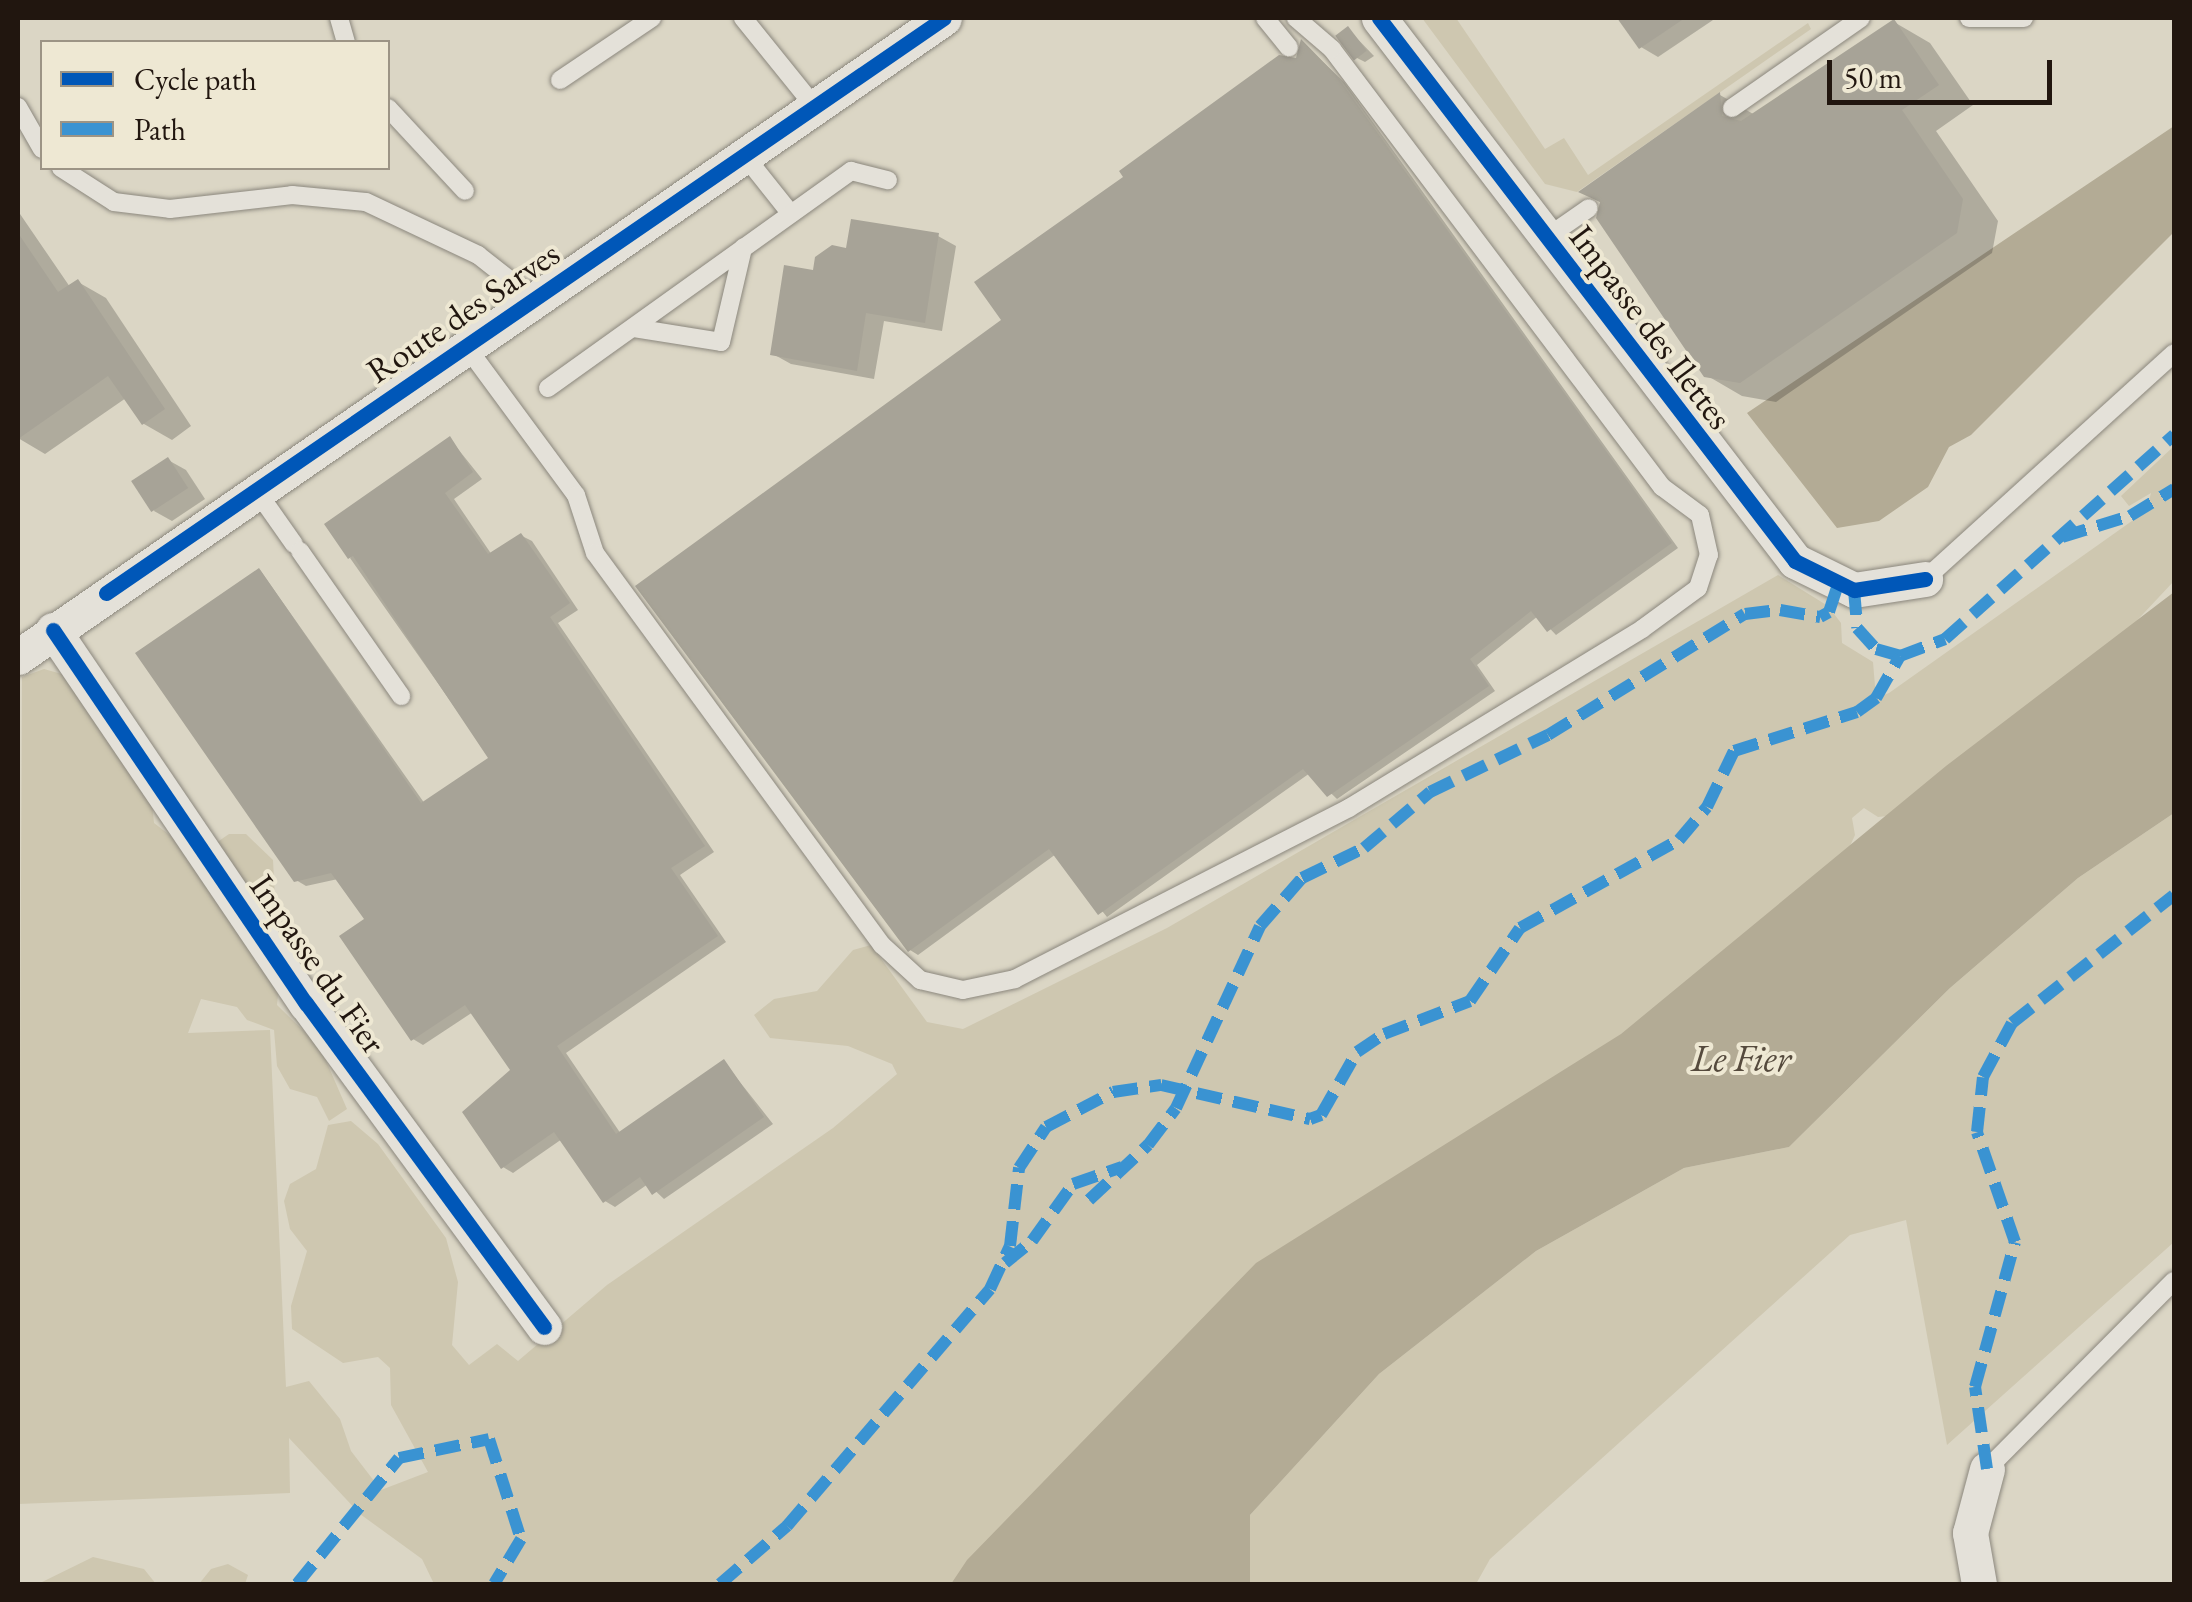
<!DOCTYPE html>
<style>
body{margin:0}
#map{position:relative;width:2192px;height:1602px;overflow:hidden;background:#dbd6c5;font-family:"EB Garamond",serif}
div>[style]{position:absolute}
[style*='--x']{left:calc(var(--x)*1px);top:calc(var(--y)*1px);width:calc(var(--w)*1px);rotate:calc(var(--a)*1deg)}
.green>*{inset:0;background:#cec7b0}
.water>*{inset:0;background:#b3ab95}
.shadow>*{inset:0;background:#0003}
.building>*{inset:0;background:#a7a397;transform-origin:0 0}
.roads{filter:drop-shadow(0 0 2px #8b877d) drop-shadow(0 0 2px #8b877d)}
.service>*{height:18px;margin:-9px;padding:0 9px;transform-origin:9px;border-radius:9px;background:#e4e1d9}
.minor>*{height:35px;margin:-17.5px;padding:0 17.5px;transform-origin:17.5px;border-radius:17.5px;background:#e4e1d9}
.quiet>*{height:12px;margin-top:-6px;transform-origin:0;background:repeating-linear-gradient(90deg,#3a93d2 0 25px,transparent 0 37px)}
.cycleway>*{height:15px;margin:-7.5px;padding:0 7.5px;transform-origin:7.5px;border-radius:7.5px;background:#0057b8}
span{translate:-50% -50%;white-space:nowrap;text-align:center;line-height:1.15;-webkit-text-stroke:8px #eee8d3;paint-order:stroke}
.street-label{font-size:35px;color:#21160f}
.water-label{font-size:38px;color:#554a3d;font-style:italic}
.frame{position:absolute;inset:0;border:20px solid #21160f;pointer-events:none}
.legend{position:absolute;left:40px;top:40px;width:350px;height:130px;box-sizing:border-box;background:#eee8d3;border:2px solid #9c9485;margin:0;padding:12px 18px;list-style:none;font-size:30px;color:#21160f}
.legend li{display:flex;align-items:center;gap:20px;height:50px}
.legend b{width:50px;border:2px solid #9c9485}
.scale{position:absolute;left:1827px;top:60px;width:225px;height:45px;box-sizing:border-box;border:5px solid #21160f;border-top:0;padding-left:12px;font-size:30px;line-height:35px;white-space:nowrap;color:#21160f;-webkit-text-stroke:8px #eee8d3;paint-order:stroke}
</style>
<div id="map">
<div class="green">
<i style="clip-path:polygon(1422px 18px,1456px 18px,1545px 149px,1564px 138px,1588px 175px,1808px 23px,1811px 29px,1577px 192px,1545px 184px)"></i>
<i style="clip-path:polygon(2174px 446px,2174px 581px,2113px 646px,1905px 814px,1878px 817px,1864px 808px,1852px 818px,1855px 835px,1845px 857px,956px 1584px,434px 1584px,422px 1559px,360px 1514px,289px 1438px,290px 1493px,18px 1504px,22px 677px,44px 669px,65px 675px,152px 804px,154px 823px,197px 856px,229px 834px,246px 834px,273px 860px,275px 898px,258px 911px,279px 983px,277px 1005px,320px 1047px,347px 1109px,329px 1121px,317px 1097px,290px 1089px,277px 1066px,274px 1030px,247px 1020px,237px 1007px,201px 999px,188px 1033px,270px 1030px,286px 1387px,309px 1381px,340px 1419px,351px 1451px,381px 1490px,428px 1472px,391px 1405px,390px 1368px,378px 1357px,343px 1363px,292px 1329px,291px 1306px,307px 1251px,290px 1229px,284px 1201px,290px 1184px,316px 1169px,328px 1125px,351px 1121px,378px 1144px,446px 1238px,458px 1282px,452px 1345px,469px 1365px,497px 1344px,518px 1361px,607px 1285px,833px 1128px,897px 1074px,892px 1064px,848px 1046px,770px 1038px,754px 1015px,774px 999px,817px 991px,853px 950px,871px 945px,927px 1022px,963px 1029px,1167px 928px,1778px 575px,1828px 606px,1841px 623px,1842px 643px,1873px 662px,1876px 698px,1889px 693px,2146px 511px,2151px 493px,2129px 506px,2121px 496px)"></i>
<i style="clip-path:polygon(2174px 813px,2174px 1242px,1947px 1445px,1906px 1220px,1850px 1235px,1490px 1559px,1476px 1584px,1250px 1584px,1250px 1515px,1379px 1374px,1536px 1251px,1684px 1168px,1789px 1147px,1950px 988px,2078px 878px)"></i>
<i style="clip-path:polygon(93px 1557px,144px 1569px,156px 1584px,38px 1584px)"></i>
<i style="clip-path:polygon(228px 1564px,248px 1575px,245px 1584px,199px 1584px,211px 1569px)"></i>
</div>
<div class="water">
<i style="clip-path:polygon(2174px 126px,2174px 232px,1971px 435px,1949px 447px,1928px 487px,1879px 521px,1837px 528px,1747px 413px)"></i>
<i style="clip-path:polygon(2174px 592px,2174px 813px,2078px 878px,1950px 988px,1789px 1147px,1684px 1168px,1536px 1251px,1379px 1374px,1250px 1515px,1250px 1584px,951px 1584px,967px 1560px,1256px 1263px,1621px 1034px,1946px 766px)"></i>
</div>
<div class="shadow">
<i style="clip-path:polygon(1620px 18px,1716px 18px,1658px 57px,1641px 47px)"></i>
<i style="clip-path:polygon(1894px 22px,1930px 43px,1973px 105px,1936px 131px,1998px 221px,1992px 253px,1776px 402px,1742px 396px,1706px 375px,1602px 203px,1582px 192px,1720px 95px,1755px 115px)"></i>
<i style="clip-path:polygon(1348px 29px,1374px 56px,1365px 62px,1357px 58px)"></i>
<i style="clip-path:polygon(1302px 42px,1344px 82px,1678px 548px,1556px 635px,1538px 616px,1477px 665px,1495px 691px,1337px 799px,1310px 773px,1107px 917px,1056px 854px,918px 955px,910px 950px,1004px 320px,1298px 61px)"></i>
<i style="clip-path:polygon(18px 211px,70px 287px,78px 282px,106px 298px,191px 426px,172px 440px,144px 424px,126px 398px,45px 454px,18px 438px)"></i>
<i style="clip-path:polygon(938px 236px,956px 246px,942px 331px,884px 321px,874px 379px,791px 364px,773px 354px,815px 272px,848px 250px)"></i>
<i style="clip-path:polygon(450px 439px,482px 479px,454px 499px,492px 555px,522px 536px,532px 541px,578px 610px,558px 623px,714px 852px,680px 875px,726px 942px,566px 1053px,621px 1134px,724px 1062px,773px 1124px,664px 1199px,648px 1184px,615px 1207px,605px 1201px,562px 1139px,513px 1173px,503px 1167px,513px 1071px,473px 1012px,423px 1045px,413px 1039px,367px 920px,338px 879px,306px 886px,296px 880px,260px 570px,425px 804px,491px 759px,350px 558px)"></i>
<i style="clip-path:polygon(168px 460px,186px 470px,205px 499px,172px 521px,154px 511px)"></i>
</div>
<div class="building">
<i style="clip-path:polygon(1617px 18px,1685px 18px,1639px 49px)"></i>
<i style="clip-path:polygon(1894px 19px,1939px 85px,1902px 110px,1963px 199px,1957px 233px,1740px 383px,1704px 377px,1596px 218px,1600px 202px,1578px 192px,1720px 92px,1722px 116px,1741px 121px)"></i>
<i style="left:1348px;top:26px;width:31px;height:16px;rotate:53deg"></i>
<i style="clip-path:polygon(1301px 39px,1336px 75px,1672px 543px,1547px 632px,1531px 611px,1470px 659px,1489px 686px,1327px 797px,1303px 769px,1098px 915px,1049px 849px,908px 952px,635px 586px,1001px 320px,974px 282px,1123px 177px,1119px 171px,1279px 55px,1296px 58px)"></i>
<i style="clip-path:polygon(851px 219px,939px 233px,925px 323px,866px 313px,857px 371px,770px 355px,784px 265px,813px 270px,815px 257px,832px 245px,846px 248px)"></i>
<i style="clip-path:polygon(18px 233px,58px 292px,78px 279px,165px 409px,142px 425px,108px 376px,18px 439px)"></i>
<i style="clip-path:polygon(450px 436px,473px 472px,445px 493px,488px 554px,521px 533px,570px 603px,550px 617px,705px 846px,671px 868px,718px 936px,557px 1046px,616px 1134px,724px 1059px,764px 1117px,652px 1195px,640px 1177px,603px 1203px,554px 1132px,501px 1169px,462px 1112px,510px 1070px,465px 1005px,411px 1041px,339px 936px,364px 919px,331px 873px,294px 882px,135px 653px,259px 568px,421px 803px,488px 758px,353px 556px,348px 559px,324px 524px)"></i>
<i style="left:168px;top:457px;width:37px;height:44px;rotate:57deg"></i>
</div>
<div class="roads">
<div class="service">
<i style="--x:339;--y:18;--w:25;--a:74"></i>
<i style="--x:743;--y:18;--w:113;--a:51.1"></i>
<i style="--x:1265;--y:18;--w:38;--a:51"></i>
<i style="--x:1969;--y:18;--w:55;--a:0"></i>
<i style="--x:560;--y:80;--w:111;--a:-34"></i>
<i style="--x:18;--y:107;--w:48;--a:60.3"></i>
<i style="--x:388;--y:108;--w:113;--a:47.1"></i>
<i style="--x:1732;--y:108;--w:157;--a:-34.9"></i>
<i style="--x:744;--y:155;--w:75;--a:51.5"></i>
<i style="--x:61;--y:168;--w:63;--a:32.7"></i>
<i style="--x:114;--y:202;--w:56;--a:7.1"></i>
<i style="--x:170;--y:209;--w:123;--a:-6.5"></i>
<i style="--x:292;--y:195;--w:74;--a:5.4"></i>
<i style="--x:366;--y:202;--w:124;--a:25.3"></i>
<i style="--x:478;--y:255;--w:71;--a:38.2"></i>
<i style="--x:1546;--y:238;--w:52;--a:-34.9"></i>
<i style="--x:634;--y:328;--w:88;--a:9.1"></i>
<i style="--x:721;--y:342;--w:97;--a:-76.8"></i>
<i style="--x:466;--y:346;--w:185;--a:53.6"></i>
<i style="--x:576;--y:495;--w:61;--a:71.9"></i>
<i style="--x:595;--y:553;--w:486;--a:53.8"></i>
<i style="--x:882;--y:945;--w:52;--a:42.6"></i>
<i style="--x:920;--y:980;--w:44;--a:13.1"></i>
<i style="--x:963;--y:990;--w:53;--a:-11.9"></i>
<i style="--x:1015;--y:979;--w:375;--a:-27.1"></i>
<i style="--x:1349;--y:808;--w:343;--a:-31.4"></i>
<i style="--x:1642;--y:629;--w:69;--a:-36.2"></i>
<i style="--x:1698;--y:588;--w:35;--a:-72"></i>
<i style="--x:1709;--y:555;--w:41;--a:-102.7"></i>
<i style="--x:1700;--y:515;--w:47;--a:-143.6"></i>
<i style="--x:1662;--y:487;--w:548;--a:-127"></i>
<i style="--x:1332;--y:49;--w:48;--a:-139.3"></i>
<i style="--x:548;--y:388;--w:373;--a:-35.6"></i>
<i style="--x:851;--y:171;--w:38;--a:14"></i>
<i style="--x:256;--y:490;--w:66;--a:54.9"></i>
<i style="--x:300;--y:551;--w:177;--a:55.1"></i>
<i style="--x:1925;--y:579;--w:336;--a:-42.2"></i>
<i style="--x:1987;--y:1469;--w:265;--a:-45.2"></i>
</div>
<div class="minor">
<i style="--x:1379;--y:18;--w:684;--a:52.54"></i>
<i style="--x:1795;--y:561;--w:66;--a:26.2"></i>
<i style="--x:1854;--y:590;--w:72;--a:-8.8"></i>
<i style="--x:53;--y:630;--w:451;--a:55.9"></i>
<i style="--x:306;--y:1003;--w:402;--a:53.7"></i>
<i style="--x:18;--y:657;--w:1125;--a:-34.61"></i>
<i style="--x:1979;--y:1584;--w:52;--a:-100"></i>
<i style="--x:1970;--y:1533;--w:66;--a:-75.1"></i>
</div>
</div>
<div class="quiet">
<i style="--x:2062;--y:537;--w:71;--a:-17.2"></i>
<i style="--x:2130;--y:516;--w:52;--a:-31.5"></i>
<i style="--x:1854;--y:590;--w:38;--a:85"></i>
<i style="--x:1857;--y:628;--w:28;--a:48"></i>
<i style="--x:1876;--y:649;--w:25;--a:16"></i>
<i style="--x:1900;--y:656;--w:48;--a:-20.7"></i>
<i style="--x:1945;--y:639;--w:307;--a:-41.7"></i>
<i style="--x:1089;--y:1200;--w:81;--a:-43"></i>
<i style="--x:1148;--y:1145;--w:46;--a:-52.9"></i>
<i style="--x:1176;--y:1108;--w:200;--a:-65.2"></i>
<i style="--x:1260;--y:926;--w:64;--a:-48.8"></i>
<i style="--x:1302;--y:878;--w:69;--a:-25.8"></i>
<i style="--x:1364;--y:848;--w:87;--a:-40.3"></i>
<i style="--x:1430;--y:792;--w:131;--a:-25.8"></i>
<i style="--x:1548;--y:735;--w:231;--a:-31.6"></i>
<i style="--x:1745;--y:614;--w:35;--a:-7"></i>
<i style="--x:1780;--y:610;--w:41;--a:9.9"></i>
<i style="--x:1820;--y:617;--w:10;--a:-29"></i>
<i style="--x:1829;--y:612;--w:29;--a:-72"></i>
<i style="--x:1005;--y:1263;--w:35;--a:-39"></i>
<i style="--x:1032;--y:1241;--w:70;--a:-54.3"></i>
<i style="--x:1073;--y:1184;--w:52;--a:-19.1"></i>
<i style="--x:1987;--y:1469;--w:83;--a:-98.3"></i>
<i style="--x:1975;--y:1387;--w:150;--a:-74.6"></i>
<i style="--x:2015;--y:1242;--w:116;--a:-109.1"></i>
<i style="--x:1977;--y:1132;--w:55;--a:-83.8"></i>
<i style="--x:1983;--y:1077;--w:61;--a:-61.8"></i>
<i style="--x:2012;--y:1023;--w:206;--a:-38.3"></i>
<i style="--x:297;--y:1584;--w:162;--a:-51"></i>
<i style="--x:399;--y:1458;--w:92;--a:-11.9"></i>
<i style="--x:489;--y:1439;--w:105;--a:72.3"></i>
<i style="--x:521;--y:1539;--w:52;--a:121"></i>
<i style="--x:720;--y:1584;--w:89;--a:-40.9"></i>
<i style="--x:787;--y:1526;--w:312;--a:-49.4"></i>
<i style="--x:990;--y:1289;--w:47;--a:-65.1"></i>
<i style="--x:1010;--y:1246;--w:79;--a:-83.4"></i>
<i style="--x:1019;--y:1168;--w:49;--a:-56.6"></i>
<i style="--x:1046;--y:1127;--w:76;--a:-27.6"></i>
<i style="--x:1113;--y:1092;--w:49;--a:-8.3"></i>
<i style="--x:1161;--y:1085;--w:153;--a:12.9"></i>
<i style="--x:1310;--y:1119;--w:12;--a:-20"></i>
<i style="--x:1321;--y:1115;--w:73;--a:-60.3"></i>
<i style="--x:1357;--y:1052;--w:32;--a:-34"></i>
<i style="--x:1384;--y:1034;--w:92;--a:-21"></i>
<i style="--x:1470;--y:1001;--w:88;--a:-55.6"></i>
<i style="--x:1520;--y:928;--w:182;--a:-29"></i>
<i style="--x:1679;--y:840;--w:43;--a:-49.7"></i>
<i style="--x:1707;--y:807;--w:62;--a:-64.3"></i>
<i style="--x:1734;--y:751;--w:129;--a:-17.6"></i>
<i style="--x:1857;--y:712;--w:24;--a:-36"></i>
<i style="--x:1876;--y:698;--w:48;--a:-60.3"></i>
</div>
<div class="cycleway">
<i style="--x:1379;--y:18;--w:684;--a:52.54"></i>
<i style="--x:1795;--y:561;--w:66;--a:26.2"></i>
<i style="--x:1854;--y:590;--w:72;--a:-8.8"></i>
<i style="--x:106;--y:593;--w:1016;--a:-34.46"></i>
<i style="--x:53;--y:630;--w:451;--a:55.9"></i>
<i style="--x:306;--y:1003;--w:402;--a:53.7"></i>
</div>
<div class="street-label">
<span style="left:463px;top:312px;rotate:-34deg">Route des Sarves</span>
<span style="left:1651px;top:327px;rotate:53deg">Impasse des Ilettes</span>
<span style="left:318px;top:964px;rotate:55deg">Impasse du Fier</span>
</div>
<div class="water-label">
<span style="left:1741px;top:1058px">Le Fier</span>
</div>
<div class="frame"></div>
<ul class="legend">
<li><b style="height:12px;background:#0057b8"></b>Cycle path</li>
<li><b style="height:12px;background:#3a93d2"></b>Path</li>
</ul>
<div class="scale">50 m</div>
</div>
